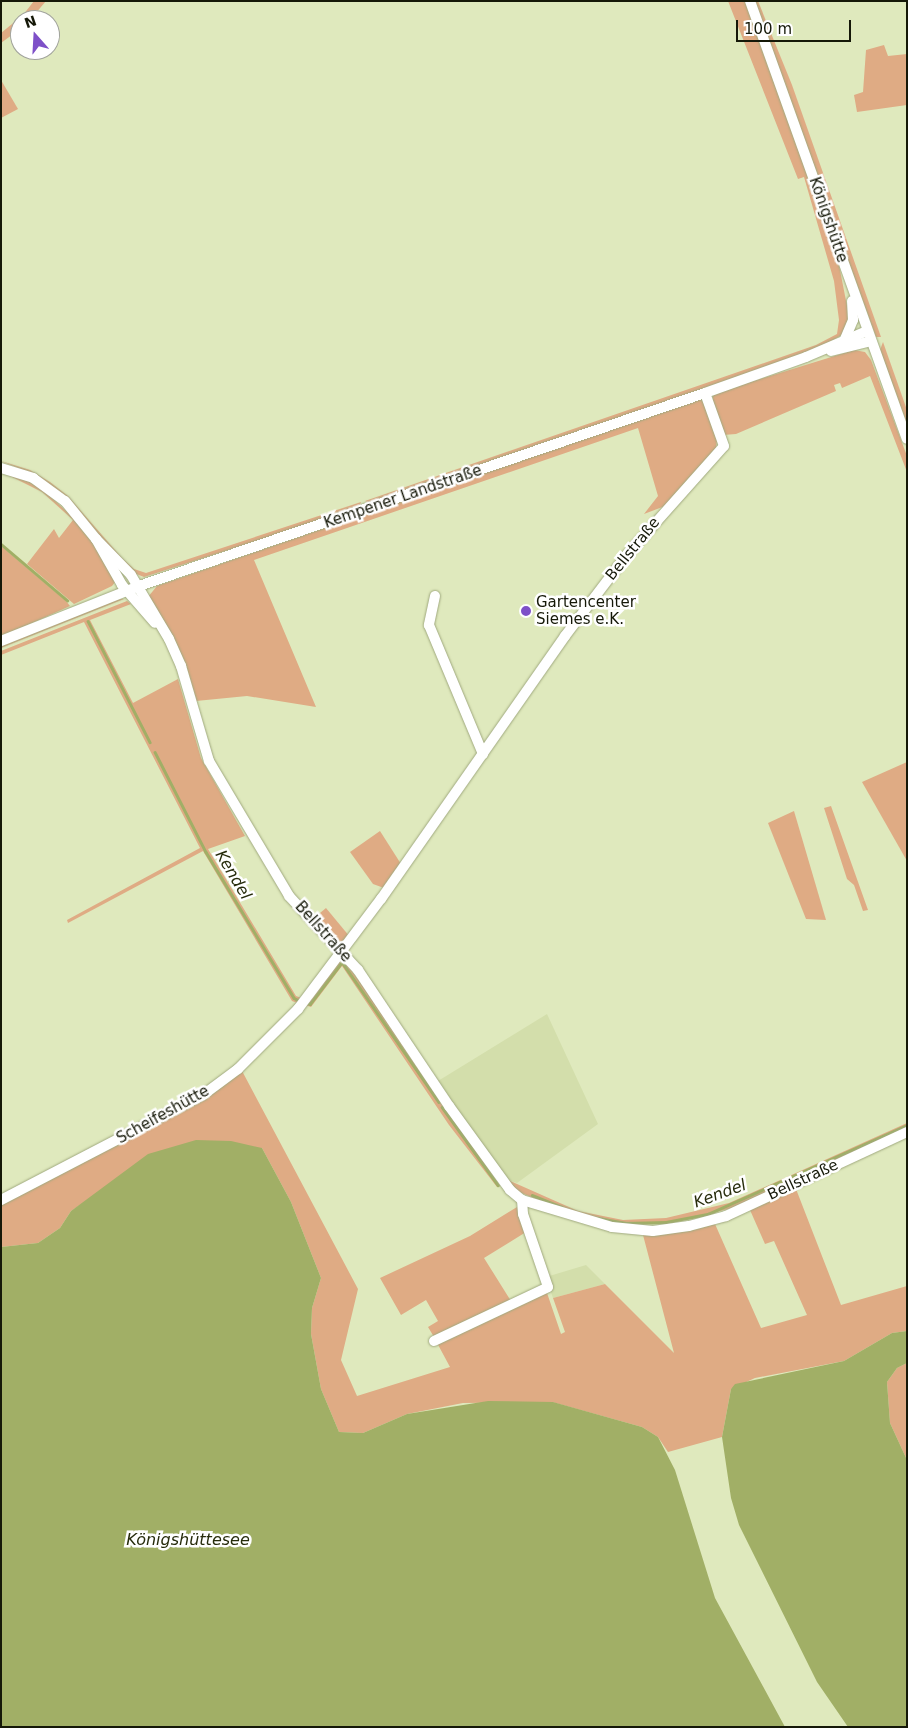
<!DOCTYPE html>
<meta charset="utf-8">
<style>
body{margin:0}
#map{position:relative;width:908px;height:1728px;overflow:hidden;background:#dfe9bd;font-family:"DejaVu Sans",sans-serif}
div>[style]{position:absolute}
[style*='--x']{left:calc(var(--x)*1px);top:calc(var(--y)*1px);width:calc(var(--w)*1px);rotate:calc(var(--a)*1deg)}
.built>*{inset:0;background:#d3deab}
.green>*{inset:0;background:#dfab84}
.water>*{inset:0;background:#a1af66}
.stream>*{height:2.5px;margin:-1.25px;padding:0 1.25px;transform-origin:1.25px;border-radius:1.25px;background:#a1af66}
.roads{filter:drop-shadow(0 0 1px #a0a97f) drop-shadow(0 0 1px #a0a97f)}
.minor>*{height:10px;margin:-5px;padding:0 5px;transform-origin:5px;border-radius:5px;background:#fff}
.dots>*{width:14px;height:14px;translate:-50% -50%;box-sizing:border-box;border:2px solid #fff;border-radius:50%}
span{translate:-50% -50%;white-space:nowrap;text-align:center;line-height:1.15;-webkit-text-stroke:5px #fff;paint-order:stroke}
.street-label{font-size:15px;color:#151808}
.poi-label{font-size:15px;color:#151808}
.left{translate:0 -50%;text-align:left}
.water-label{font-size:16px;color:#272c0c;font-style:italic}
.frame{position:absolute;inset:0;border:2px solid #151808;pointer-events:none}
.north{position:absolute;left:10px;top:10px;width:50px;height:50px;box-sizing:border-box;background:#fff;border:1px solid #a1a39c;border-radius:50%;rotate:341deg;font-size:14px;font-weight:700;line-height:20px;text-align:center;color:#151808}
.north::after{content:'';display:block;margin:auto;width:18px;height:22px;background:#7e50c8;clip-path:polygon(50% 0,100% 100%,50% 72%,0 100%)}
.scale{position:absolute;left:736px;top:20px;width:115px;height:22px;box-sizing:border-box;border:2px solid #151808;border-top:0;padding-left:6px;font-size:15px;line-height:18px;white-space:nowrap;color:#151808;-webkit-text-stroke:4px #fff;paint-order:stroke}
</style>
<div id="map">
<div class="built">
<i style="clip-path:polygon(547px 1014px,598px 1124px,517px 1183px,508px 1180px,438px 1081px)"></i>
<i style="clip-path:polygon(586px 1265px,605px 1284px,553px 1298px,546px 1277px)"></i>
</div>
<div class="green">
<i style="clip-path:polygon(34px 1px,46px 1px,30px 20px,20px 20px,20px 29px,1px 43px,1px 33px,23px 15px)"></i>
<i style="clip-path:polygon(728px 1px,746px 1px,838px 260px,849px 316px,843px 334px,820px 348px,370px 504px,365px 501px,816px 345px,837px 334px,839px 320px,834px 281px,804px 177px,798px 179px)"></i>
<i style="clip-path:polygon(754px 1px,758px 1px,792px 85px,881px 337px,876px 337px)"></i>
<i style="clip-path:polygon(884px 45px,888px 56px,907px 54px,907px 105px,857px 112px,854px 95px,863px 92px,866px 50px)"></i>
<i style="clip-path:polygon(1px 80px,18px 109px,1px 118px)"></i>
<i style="clip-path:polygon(883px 342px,907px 410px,907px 424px,880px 350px)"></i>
<i style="clip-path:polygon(854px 350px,865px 352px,871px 360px,907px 456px,907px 472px,870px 376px,842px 388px,840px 383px,834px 385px,836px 391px,736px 434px,723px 435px,713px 403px,713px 396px,718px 392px)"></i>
<i style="clip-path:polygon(696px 400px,702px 400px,706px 405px,717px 440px,716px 448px,665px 506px,644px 514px,658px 496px,638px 428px,254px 560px,316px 707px,247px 696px,196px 701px,148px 597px,157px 586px)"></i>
<i style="clip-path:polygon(1px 461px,30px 470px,50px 482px,68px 496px,122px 558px,134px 569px,146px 573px,361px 502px,359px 508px,144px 577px,134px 573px,118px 558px,79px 512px,21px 469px)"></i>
<i style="clip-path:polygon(8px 475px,20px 477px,42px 489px,75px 519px,111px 567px,116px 581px,112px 586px,74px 604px,27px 564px,54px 529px,59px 538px,73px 520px,42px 492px)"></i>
<i style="clip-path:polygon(1px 546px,66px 601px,70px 606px,1px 637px)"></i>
<i style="clip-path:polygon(118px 599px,124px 599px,1px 648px,1px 646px)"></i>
<i style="clip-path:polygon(127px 601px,131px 604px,90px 620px,133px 703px,178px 679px,201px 758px,245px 836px,208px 849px,296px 996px,304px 999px,300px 1004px,292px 1001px,203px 851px,68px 923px,67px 920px,200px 848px,84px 622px,1px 655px,1px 651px)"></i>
<i style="clip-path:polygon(907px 762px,907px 861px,862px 782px)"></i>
<i style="clip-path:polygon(831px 806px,868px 910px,863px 911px,854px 885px,847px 879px,824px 808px)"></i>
<i style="clip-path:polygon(794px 811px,826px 920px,806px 919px,768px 823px)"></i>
<i style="clip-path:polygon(380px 831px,401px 864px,384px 888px,373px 884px,350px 852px)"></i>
<i style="clip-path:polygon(326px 908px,350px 937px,342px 945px,314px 918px)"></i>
<i style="clip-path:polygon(343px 960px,376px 1003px,500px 1186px,497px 1187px,449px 1125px,342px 966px,311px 1007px,305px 1005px,338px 961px)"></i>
<i style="clip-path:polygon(241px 1069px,358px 1289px,341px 1360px,357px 1396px,450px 1367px,436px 1341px,546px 1290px,561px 1334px,565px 1332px,553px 1298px,605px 1284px,674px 1353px,643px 1235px,690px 1231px,715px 1224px,761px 1328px,807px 1315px,774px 1241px,765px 1244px,750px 1210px,796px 1189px,841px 1305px,907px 1286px,907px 1331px,892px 1333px,844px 1361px,755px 1378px,731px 1389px,722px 1437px,668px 1452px,658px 1437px,642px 1427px,552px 1402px,463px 1403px,407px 1414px,363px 1433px,339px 1432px,321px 1389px,311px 1334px,312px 1308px,321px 1278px,291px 1202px,262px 1148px,117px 1180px,71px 1211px,60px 1228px,38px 1243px,1px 1247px,1px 1203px)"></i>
<i style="clip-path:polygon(907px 1123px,907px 1129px,732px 1208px,667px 1224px,621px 1224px,578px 1216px,519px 1192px,508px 1180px,578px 1211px,623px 1220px,666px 1218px,729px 1203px)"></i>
<i style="clip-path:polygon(517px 1207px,526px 1232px,484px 1258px,511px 1301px,434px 1337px,428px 1327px,438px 1321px,426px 1300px,401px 1315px,380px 1278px,470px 1236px)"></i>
<i style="clip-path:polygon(907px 1363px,907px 1460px,890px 1423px,887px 1382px,897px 1368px)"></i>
</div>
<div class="water">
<i style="clip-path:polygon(196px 1140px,231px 1141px,262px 1148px,291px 1202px,321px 1278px,312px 1308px,311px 1334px,321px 1389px,339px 1432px,363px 1433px,407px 1414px,488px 1401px,553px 1402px,642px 1427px,658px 1437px,675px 1470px,715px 1598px,785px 1727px,1px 1727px,1px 1247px,38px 1243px,60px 1228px,71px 1211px,148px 1154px)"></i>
<i style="clip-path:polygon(907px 1331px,907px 1363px,897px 1368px,887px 1382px,890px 1423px,907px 1460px,907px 1727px,848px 1727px,817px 1682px,739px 1525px,731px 1498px,722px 1437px,731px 1389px,735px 1384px,844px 1361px,892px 1333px)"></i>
</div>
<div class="stream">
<i style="--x:1;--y:544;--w:87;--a:40.3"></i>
<i style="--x:88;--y:621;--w:136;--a:62.9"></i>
<i style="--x:155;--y:752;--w:112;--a:63"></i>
<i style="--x:206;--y:852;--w:170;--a:58.9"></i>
<i style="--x:294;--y:998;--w:7;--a:27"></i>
<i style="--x:307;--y:1003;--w:3;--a:18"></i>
<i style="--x:310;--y:1004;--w:53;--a:-52.7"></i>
<i style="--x:342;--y:962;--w:170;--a:55.3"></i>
<i style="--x:442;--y:1107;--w:96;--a:54.3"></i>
<i style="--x:532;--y:1195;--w:32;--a:22"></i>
<i style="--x:598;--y:1218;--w:28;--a:10"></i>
<i style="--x:626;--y:1223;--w:40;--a:-1.4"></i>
<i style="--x:666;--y:1222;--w:43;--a:-10.8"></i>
<i style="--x:708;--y:1214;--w:218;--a:-24.1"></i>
</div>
<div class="roads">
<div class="minor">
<i style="--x:750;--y:1;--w:465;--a:70.3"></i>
<i style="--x:845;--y:339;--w:21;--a:-67"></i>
<i style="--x:853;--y:320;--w:19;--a:-93"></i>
<i style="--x:831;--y:351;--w:41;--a:-14"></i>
<i style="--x:1;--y:468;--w:34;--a:17"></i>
<i style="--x:33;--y:478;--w:39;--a:36"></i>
<i style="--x:65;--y:501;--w:49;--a:50.8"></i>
<i style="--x:96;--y:539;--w:53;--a:60.5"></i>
<i style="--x:122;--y:585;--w:50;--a:49"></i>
<i style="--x:96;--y:539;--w:50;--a:45.8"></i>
<i style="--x:131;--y:575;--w:74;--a:59.3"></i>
<i style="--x:169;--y:639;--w:30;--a:66"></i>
<i style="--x:181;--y:666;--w:99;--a:73.6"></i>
<i style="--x:209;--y:761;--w:157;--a:59.3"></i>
<i style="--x:289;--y:896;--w:101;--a:47"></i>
<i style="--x:358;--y:970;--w:164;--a:56.2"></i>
<i style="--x:449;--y:1106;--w:104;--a:54"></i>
<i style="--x:510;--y:1190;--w:16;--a:40"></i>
<i style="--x:522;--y:1200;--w:94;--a:16.7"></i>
<i style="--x:612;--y:1227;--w:41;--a:5.6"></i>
<i style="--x:653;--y:1231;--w:36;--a:-8"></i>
<i style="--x:689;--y:1226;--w:38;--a:-15"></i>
<i style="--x:726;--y:1216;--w:200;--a:-24.9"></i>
<i style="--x:435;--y:596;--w:30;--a:102"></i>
<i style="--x:429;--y:625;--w:140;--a:67.3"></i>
<i style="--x:1;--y:641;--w:149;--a:-21.7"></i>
<i style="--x:139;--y:586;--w:598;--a:-18.83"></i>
<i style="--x:705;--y:393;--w:107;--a:-19.6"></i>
<i style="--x:806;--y:357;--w:66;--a:-23.1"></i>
<i style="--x:1;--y:1200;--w:228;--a:-27.5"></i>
<i style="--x:203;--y:1095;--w:44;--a:-36.6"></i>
<i style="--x:238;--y:1069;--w:85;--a:-45"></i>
<i style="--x:298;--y:1009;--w:138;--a:-53"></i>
<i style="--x:381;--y:899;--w:321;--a:-55"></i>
<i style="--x:565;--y:636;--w:101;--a:-52.7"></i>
<i style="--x:626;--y:556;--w:147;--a:-48.3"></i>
<i style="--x:724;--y:446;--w:56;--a:-109.7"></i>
<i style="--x:434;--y:1341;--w:126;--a:-25.3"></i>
<i style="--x:548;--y:1287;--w:77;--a:-108.9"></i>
<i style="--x:523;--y:1214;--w:14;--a:-94"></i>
</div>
</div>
<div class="dots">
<i style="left:526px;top:611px;background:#7e50c8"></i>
</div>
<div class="street-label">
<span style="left:828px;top:220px;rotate:71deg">Königshütte</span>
<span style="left:403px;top:497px;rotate:-19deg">Kempener Landstraße</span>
<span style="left:633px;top:549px;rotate:-51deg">Bellstraße</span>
<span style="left:323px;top:932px;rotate:48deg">Bellstraße</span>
<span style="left:163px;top:1115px;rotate:-29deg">Scheifeshütte</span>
<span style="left:803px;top:1180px;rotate:-25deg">Bellstraße</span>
</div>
<div class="poi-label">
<span class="left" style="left:536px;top:611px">Gartencenter<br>Siemes e.K.</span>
</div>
<div class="water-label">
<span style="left:233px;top:875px;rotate:59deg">Kendel</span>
<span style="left:720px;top:1194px;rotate:-20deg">Kendel</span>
<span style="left:188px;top:1540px">Königshüttesee</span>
</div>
<div class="frame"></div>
<div class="north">N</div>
<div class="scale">100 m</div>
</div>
